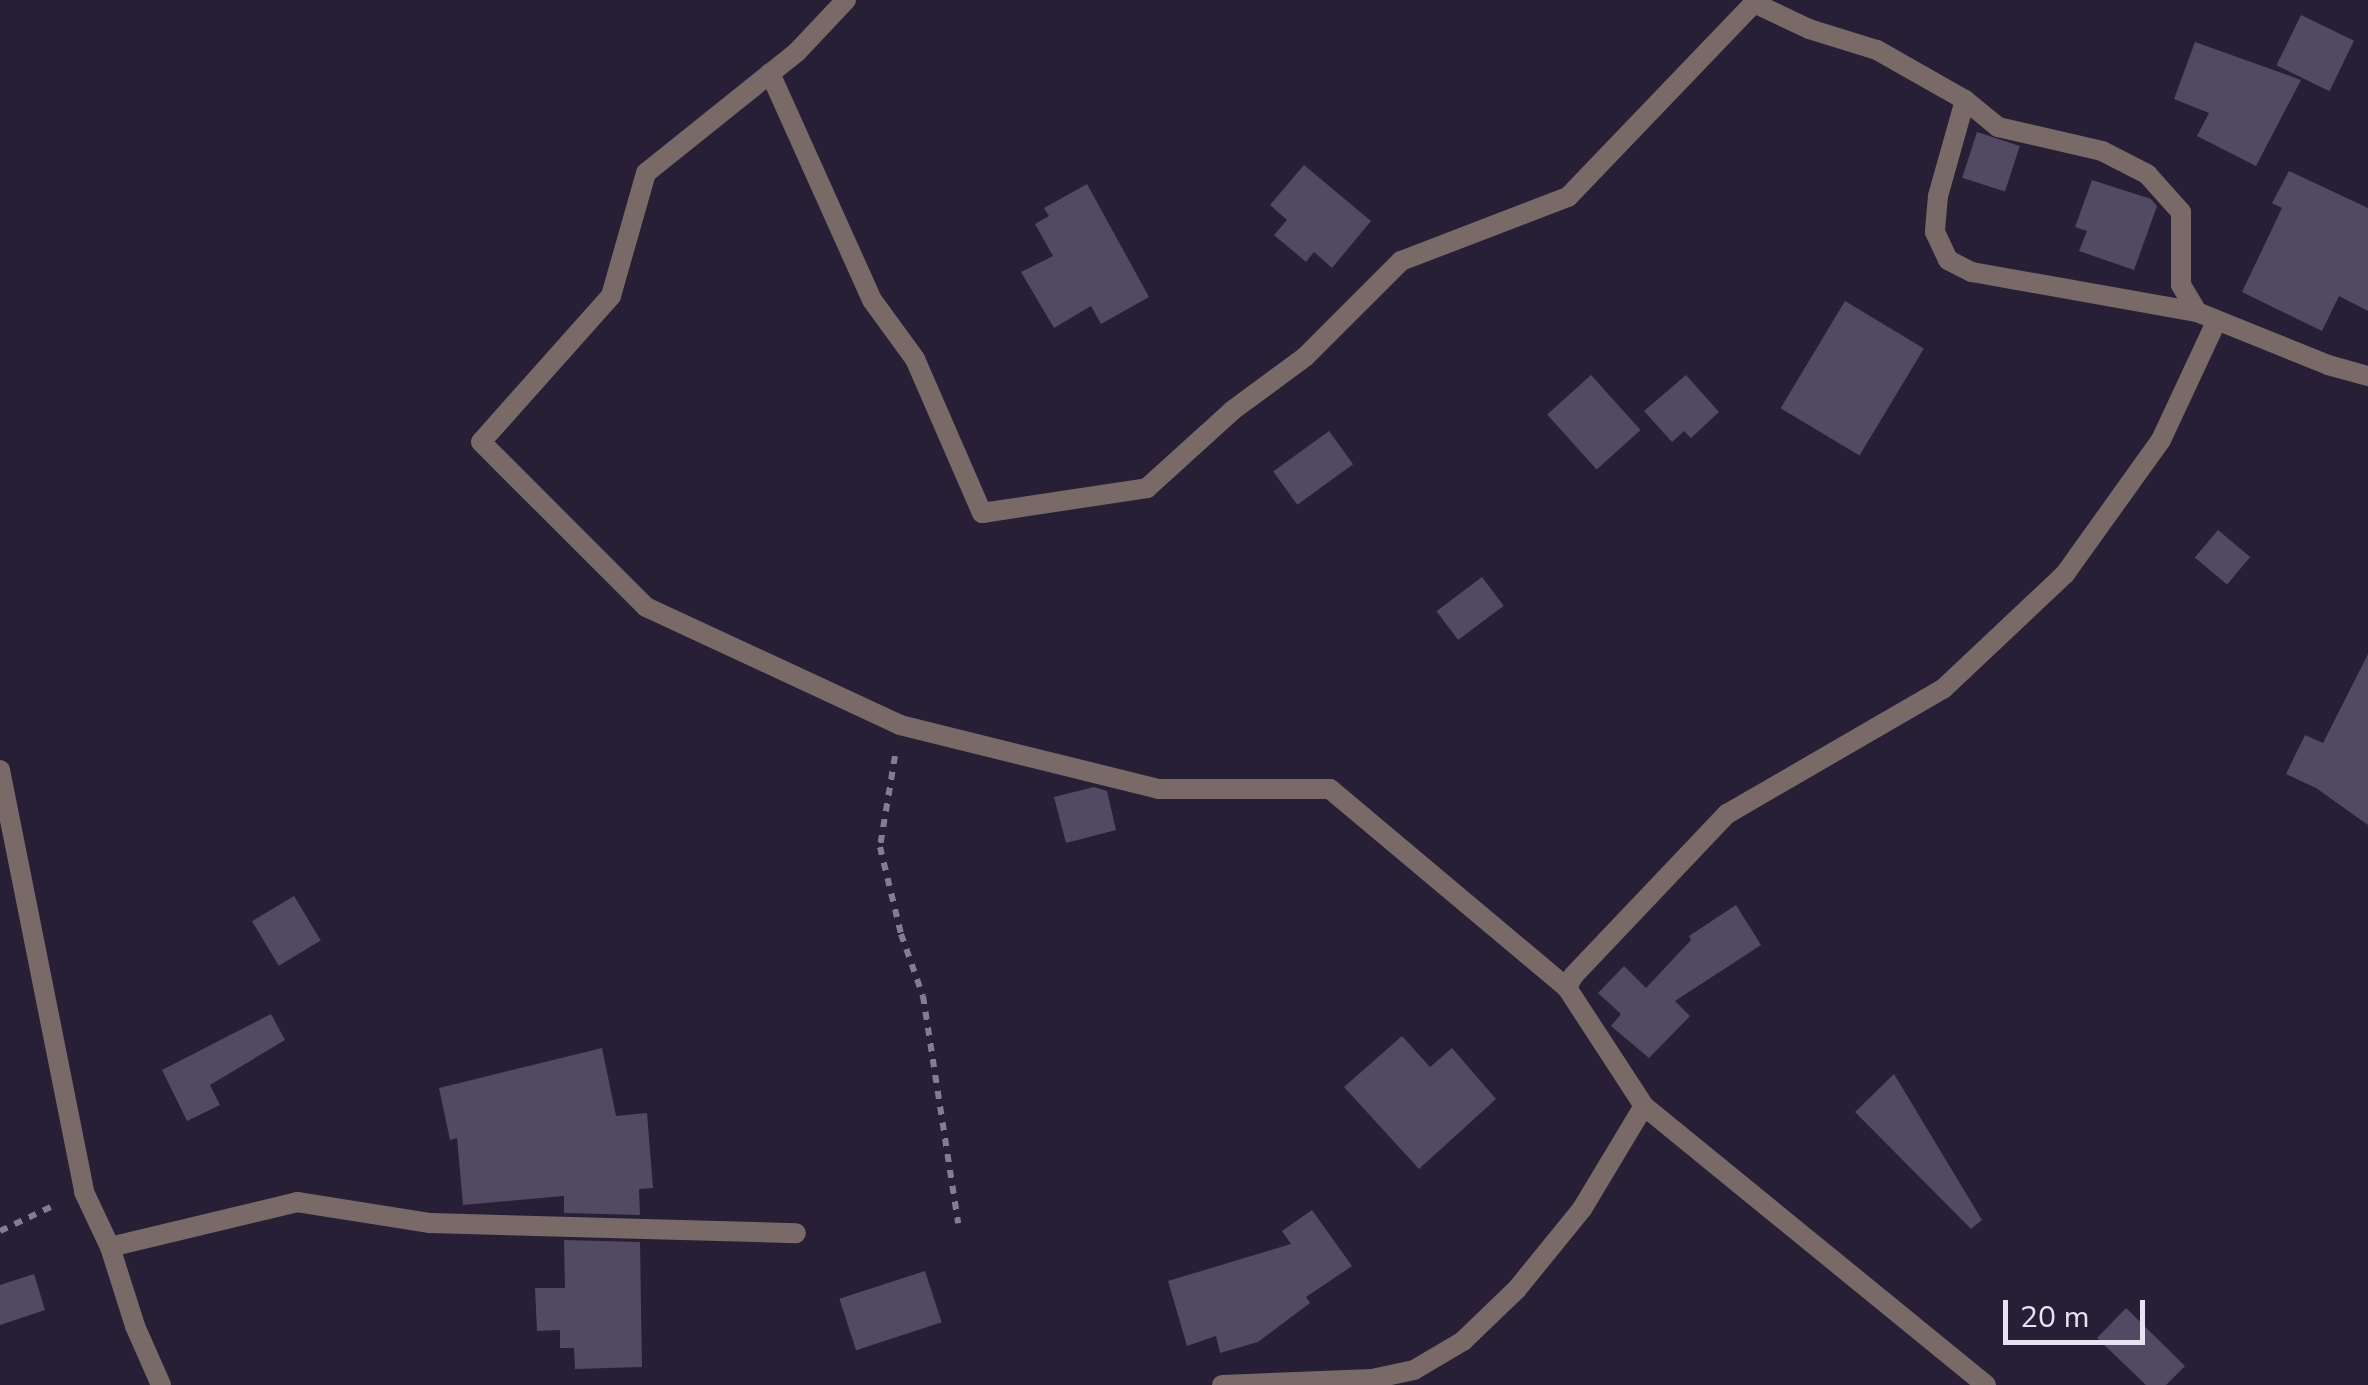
<!DOCTYPE html>
<style>
body{margin:0}
#map{position:relative;width:2368px;height:1385px;overflow:hidden;background:#271f36;font-family:"Nunito Sans",sans-serif}
div>[style]{position:absolute}
[style*='--x']{left:calc(var(--x)*1px);top:calc(var(--y)*1px);width:calc(var(--w)*1px);rotate:calc(var(--a)*1deg)}
.building>*{inset:0;background:#524963;transform-origin:0 0}
.path>*{height:6px;margin-top:-3px;transform-origin:0;background:repeating-linear-gradient(90deg,#837d91 0 8px,transparent 0 16px)}
.street>*{height:20px;margin:-10px;padding:0 10px;transform-origin:10px;border-radius:10px;background:#796a68}
span{translate:-50% -50%;white-space:nowrap;text-align:center;line-height:1.15;-webkit-text-stroke:9px #271f36;paint-order:stroke}
.scale{position:absolute;left:2003px;top:1300px;width:142px;height:45px;box-sizing:border-box;border:5px solid #e6e2f1;border-top:0;padding-left:12px;font-size:30px;line-height:35px;white-space:nowrap;color:#e6e2f1;-webkit-text-stroke:8px #271f36;paint-order:stroke}
</style>
<div id="map">
<div class="building">
<i style="left:2301px;top:15px;width:59px;height:56px;rotate:26deg"></i>
<i style="clip-path:polygon(2195px 42px,2301px 80px,2256px 166px,2197px 136px,2209px 113px,2174px 99px)"></i>
<i style="left:1977px;top:132px;width:45px;height:48px;rotate:18deg"></i>
<i style="clip-path:polygon(1304px 165px,1371px 221px,1332px 268px,1314px 252px,1306px 262px,1274px 235px,1287px 220px,1270px 205px)"></i>
<i style="clip-path:polygon(2289px 171px,2368px 208px,2368px 311px,2339px 296px,2322px 331px,2242px 292px,2282px 208px,2272px 203px)"></i>
<i style="clip-path:polygon(2092px 180px,2151px 199px,2157px 206px,2134px 270px,2079px 251px,2087px 231px,2075px 227px)"></i>
<i style="clip-path:polygon(1087px 184px,1149px 297px,1101px 324px,1091px 306px,1054px 328px,1021px 272px,1053px 256px,1035px 224px,1049px 216px,1044px 208px)"></i>
<i style="left:1845px;top:301px;width:92px;height:125px;rotate:31deg"></i>
<i style="left:1591px;top:375px;width:74px;height:59px;rotate:48deg"></i>
<i style="clip-path:polygon(1686px 375px,1719px 412px,1691px 438px,1684px 431px,1672px 442px,1644px 411px)"></i>
<i style="left:1329px;top:431px;width:41px;height:69px;rotate:54deg"></i>
<i style="left:2218px;top:530px;width:42px;height:36px;rotate:40deg"></i>
<i style="left:1482px;top:577px;width:36px;height:57px;rotate:53deg"></i>
<i style="clip-path:polygon(2368px 654px,2368px 825px,2316px 788px,2286px 774px,2305px 735px,2323px 743px)"></i>
<i style="clip-path:polygon(1094px 787px,1107px 791px,1116px 830px,1066px 843px,1054px 797px)"></i>
<i style="left:294px;top:896px;width:52px;height:49px;rotate:59deg"></i>
<i style="clip-path:polygon(1736px 905px,1761px 945px,1675px 1001px,1690px 1016px,1649px 1058px,1611px 1026px,1621px 1014px,1598px 993px,1624px 966px,1646px 988px,1691px 940px,1689px 936px)"></i>
<i style="clip-path:polygon(271px 1014px,285px 1040px,210px 1085px,220px 1105px,187px 1121px,162px 1070px)"></i>
<i style="clip-path:polygon(1402px 1036px,1430px 1067px,1452px 1048px,1496px 1099px,1419px 1169px,1344px 1087px)"></i>
<i style="clip-path:polygon(602px 1048px,616px 1116px,647px 1113px,653px 1188px,639px 1189px,640px 1215px,564px 1213px,564px 1196px,463px 1205px,457px 1138px,450px 1140px,439px 1088px)"></i>
<i style="clip-path:polygon(1894px 1074px,1982px 1220px,1971px 1229px,1855px 1112px)"></i>
<i style="clip-path:polygon(1312px 1210px,1352px 1266px,1306px 1297px,1310px 1303px,1258px 1342px,1220px 1353px,1216px 1336px,1187px 1346px,1168px 1281px,1291px 1244px,1282px 1231px)"></i>
<i style="clip-path:polygon(564px 1240px,640px 1242px,642px 1367px,575px 1369px,574px 1348px,560px 1348px,560px 1330px,537px 1331px,535px 1288px,565px 1288px)"></i>
<i style="left:925px;top:1271px;width:54px;height:90px;rotate:72deg"></i>
<i style="clip-path:polygon(34px 1274px,45px 1310px,0 1325px,0 1285px)"></i>
<i style="clip-path:polygon(2126px 1308px,2185px 1366px,2166px 1385px,2146px 1385px,2097px 1338px)"></i>
</div>
<div class="path">
<i style="--x:895;--y:756;--w:92;--a:99.4"></i>
<i style="--x:880;--y:847;--w:89;--a:76.4"></i>
<i style="--x:901;--y:934;--w:66;--a:70.5"></i>
<i style="--x:923;--y:996;--w:230;--a:81.2"></i>
<i style="--x:0;--y:1231;--w:59;--a:-25.3"></i>
</div>
<div class="street">
<i style="--x:846;--y:0;--w:71;--a:133.3"></i>
<i style="--x:797;--y:52;--w:193;--a:141.3"></i>
<i style="--x:646;--y:173;--w:128;--a:105.9"></i>
<i style="--x:611;--y:296;--w:195;--a:131.7"></i>
<i style="--x:481;--y:442;--w:233;--a:45"></i>
<i style="--x:646;--y:607;--w:280;--a:24.9"></i>
<i style="--x:900;--y:725;--w:266;--a:13.9"></i>
<i style="--x:1158;--y:789;--w:172;--a:0"></i>
<i style="--x:1330;--y:789;--w:309;--a:40"></i>
<i style="--x:770;--y:73;--w:249;--a:65.8"></i>
<i style="--x:872;--y:300;--w:73;--a:53.9"></i>
<i style="--x:915;--y:359;--w:168;--a:66.5"></i>
<i style="--x:982;--y:513;--w:167;--a:-8.6"></i>
<i style="--x:1147;--y:488;--w:116;--a:-42.2"></i>
<i style="--x:1233;--y:410;--w:89;--a:-36.4"></i>
<i style="--x:1305;--y:357;--w:136;--a:-45"></i>
<i style="--x:1401;--y:261;--w:179;--a:-21"></i>
<i style="--x:1568;--y:197;--w:269;--a:-46.2"></i>
<i style="--x:1754;--y:3;--w:61;--a:25.3"></i>
<i style="--x:1809;--y:29;--w:71;--a:17.2"></i>
<i style="--x:1877;--y:50;--w:101;--a:29.6"></i>
<i style="--x:1965;--y:100;--w:43;--a:39.3"></i>
<i style="--x:1998;--y:127;--w:107;--a:13"></i>
<i style="--x:2102;--y:151;--w:51;--a:27.1"></i>
<i style="--x:2147;--y:174;--w:51;--a:48.2"></i>
<i style="--x:2181;--y:212;--w:73;--a:90"></i>
<i style="--x:2181;--y:285;--w:31;--a:59"></i>
<i style="--x:2197;--y:312;--w:141;--a:22"></i>
<i style="--x:2328;--y:365;--w:41;--a:15.4"></i>
<i style="--x:1965;--y:100;--w:100;--a:105.7"></i>
<i style="--x:1938;--y:196;--w:36;--a:95"></i>
<i style="--x:1935;--y:232;--w:31;--a:65"></i>
<i style="--x:1948;--y:260;--w:27;--a:27"></i>
<i style="--x:1972;--y:272;--w:229;--a:10.1"></i>
<i style="--x:0;--y:770;--w:430;--a:78.7"></i>
<i style="--x:84;--y:1192;--w:61;--a:64.7"></i>
<i style="--x:110;--y:1247;--w:83;--a:72.4"></i>
<i style="--x:135;--y:1326;--w:64;--a:66.2"></i>
<i style="--x:110;--y:1247;--w:192;--a:-13.5"></i>
<i style="--x:297;--y:1202;--w:135;--a:9"></i>
<i style="--x:430;--y:1223;--w:366;--a:1.6"></i>
<i style="--x:1222;--y:1385;--w:150;--a:-2.3"></i>
<i style="--x:1372;--y:1379;--w:43;--a:-12.1"></i>
<i style="--x:1414;--y:1370;--w:57;--a:-30.6"></i>
<i style="--x:1463;--y:1341;--w:75;--a:-43.9"></i>
<i style="--x:1517;--y:1289;--w:103;--a:-50.9"></i>
<i style="--x:1582;--y:1209;--w:120;--a:-59"></i>
<i style="--x:1986;--y:1385;--w:441;--a:-140.8"></i>
<i style="--x:1644;--y:1106;--w:141;--a:-123.1"></i>
<i style="--x:1567;--y:988;--w:13;--a:-63"></i>
<i style="--x:1573;--y:976;--w:224;--a:-46.5"></i>
<i style="--x:1727;--y:814;--w:250;--a:-30.1"></i>
<i style="--x:1943;--y:689;--w:168;--a:-43.3"></i>
<i style="--x:2065;--y:574;--w:165;--a:-54.4"></i>
<i style="--x:2161;--y:440;--w:130;--a:-65"></i>
</div>
<div class="scale">20 m</div>
</div>
